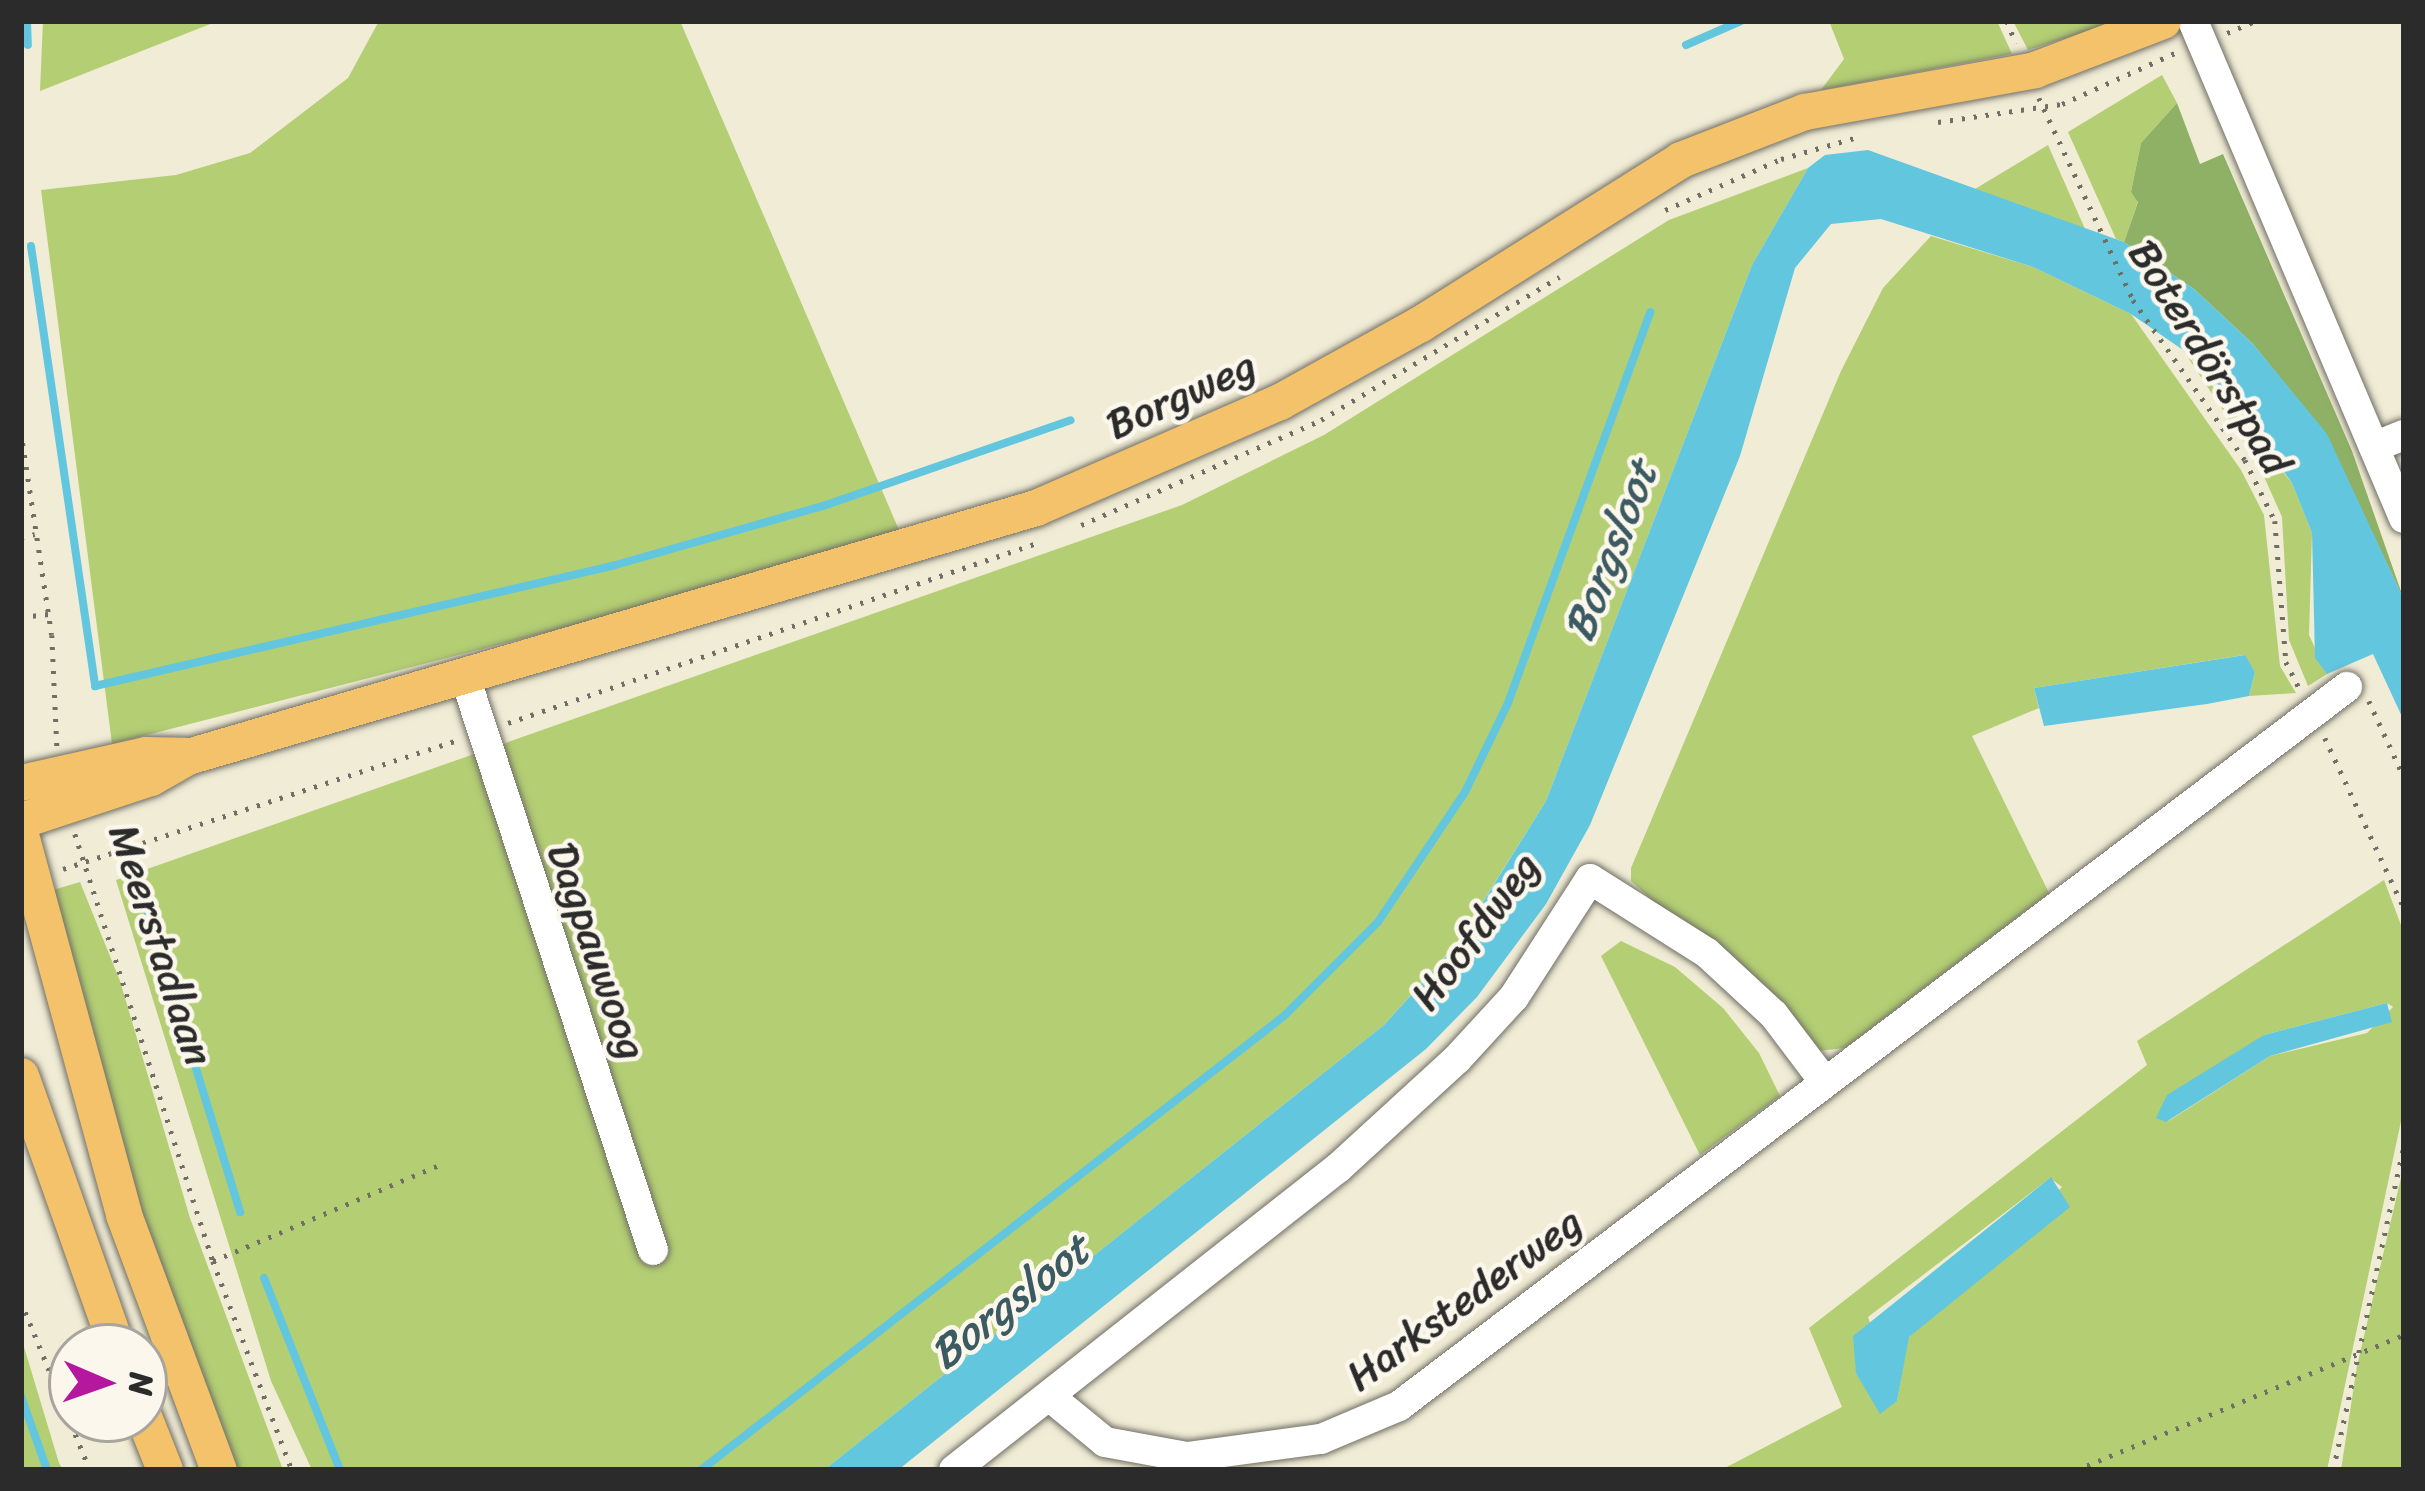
<!DOCTYPE html>
<meta charset="utf-8">
<style>
body{margin:0}
#map{position:relative;width:2425px;height:1491px;overflow:hidden;background:#f1ecd5;font-family:Sriracha,sans-serif}
div>[style]{position:absolute}
[style*='--x']{left:calc(var(--x)*1px);top:calc(var(--y)*1px);width:calc(var(--w)*1px);rotate:calc(var(--a)*1deg)}
.green>*{inset:0;background:#b3ce73}
.forest>*{inset:0;background:#8eb165}
.water>*{inset:0;background:#62c6df}
.stream>*{height:8px;margin:-4px;padding:0 4px;transform-origin:4px;border-radius:4px;background:#62c6df}
.path>*{height:4.5px;margin-top:-2.25px;transform-origin:0;background:repeating-linear-gradient(90deg,#706f66 0 3px,transparent 0 12px)}
.roads{filter:drop-shadow(0 0 3px #706f66) drop-shadow(0 0 3px #706f66)}
.minor>*{height:30px;margin:-15px;padding:0 15px;transform-origin:15px;border-radius:15px;background:#fff}
.major>*{height:36px;margin:-18px;padding:0 18px;transform-origin:18px;border-radius:18px;background:#f4c26a}
span{translate:-50% -50%;white-space:nowrap;text-align:center;line-height:1.15;-webkit-text-stroke:9px #fbf7ec;paint-order:stroke}
.street-label{font-size:42px;color:#2b2b2b}
.water-label{font-size:45px;color:#3c5a61;font-style:italic}
.frame{position:absolute;inset:0;border:24px solid #2b2b2b;pointer-events:none}
.north{position:absolute;left:48px;top:1323px;width:120px;height:120px;box-sizing:border-box;background:#fbf7ec;border:3px solid #a8a59f;border-radius:50%;rotate:92deg;font-size:33px;font-weight:700;line-height:48px;text-align:center;color:#2b2b2b}
.north::after{content:'';display:block;margin:auto;width:42px;height:54px;background:#b5179e;clip-path:polygon(50% 0,100% 100%,50% 72%,0 100%)}
</style>
<div id="map">
<div class="green">
<i style="clip-path:polygon(43px 21px,218px 21px,40px 91px)"></i>
<i style="clip-path:polygon(379px 21px,680px 21px,899px 530px,587px 622px,112px 744px,41px 190px,176px 175px,250px 153px,348px 78px)"></i>
<i style="clip-path:polygon(1829px 21px,1997px 21px,2012px 54px,1821px 90px,1844px 59px)"></i>
<i style="clip-path:polygon(2013px 21px,2119px 21px,2028px 50px)"></i>
<i style="clip-path:polygon(2162px 75px,2177px 103px,2141px 143px,2131px 192px,2138px 201px,2124px 242px,2116px 239px,2068px 132px)"></i>
<i style="clip-path:polygon(2048px 145px,2085px 229px,1975px 189px)"></i>
<i style="clip-path:polygon(1808px 168px,1752px 265px,1546px 801px,1456px 944px,1384px 1025px,824px 1470px,312px 1470px,271px 1381px,116px 880px,1182px 505px,1324px 435px,1669px 220px)"></i>
<i style="clip-path:polygon(1931px 236px,2033px 267px,2131px 314px,2241px 470px,2264px 515px,2280px 666px,2296px 693px,2249px 696px,2255px 672px,2244px 655px,2034px 688px,2039px 708px,1972px 736px,2049px 893px,1845px 1048px,1817px 1051px,1631px 881px,1631px 868px,1841px 371px,1883px 288px)"></i>
<i style="clip-path:polygon(2183px 350px,2292px 483px,2312px 533px,2309px 635px,2327px 674px,2308px 686px,2289px 640px,2282px 517px,2258px 463px)"></i>
<i style="clip-path:polygon(evenodd,2384px 880px,2404px 933px,2404px 1107px,2327px 1470px,1721px 1470px,1842px 1407px,1809px 1328px,2147px 1065px,2137px 1041px,2384px 880px,2387px 1003px,2393px 1007px,2367px 1033px,2270px 1056px,2167px 1122px,2264px 1035px,2387px 1003px,2384px 880px,2050px 1178px,2062px 1187px,1908px 1338px,1897px 1401px,1868px 1317px,2050px 1178px)"></i>
<i style="clip-path:polygon(80px 882px,120px 981px,190px 1218px,283px 1470px,230px 1470px,127px 1181px,46px 892px)"></i>
<i style="clip-path:polygon(1621px 941px,1675px 967px,1723px 1008px,1759px 1053px,1780px 1096px,1700px 1155px,1601px 956px)"></i>
<i style="clip-path:polygon(2404px 1165px,2404px 1470px,2341px 1470px,2357px 1366px)"></i>
<i style="clip-path:polygon(21px 1337px,59px 1463px,63px 1470px,21px 1470px)"></i>
</div>
<div class="forest">
<i style="clip-path:polygon(2177px 103px,2200px 164px,2223px 154px,2352px 451px,2404px 600px,2326px 434px,2253px 344px,2194px 289px,2124px 242px,2138px 202px,2131px 192px,2141px 143px)"></i>
</div>
<div class="water">
<i style="clip-path:polygon(1868px 150px,2124px 242px,2194px 289px,2253px 344px,2327px 434px,2404px 600px,2404px 721px,2373px 654px,2327px 674px,2315px 658px,2312px 533px,2292px 483px,2225px 392px,2183px 350px,2131px 314px,2033px 267px,1881px 219px,1831px 224px,1795px 268px,1740px 456px,1590px 825px,1546px 904px,1477px 997px,1426px 1049px,898px 1470px,824px 1470px,1384px 1025px,1456px 945px,1546px 801px,1752px 265px,1808px 168px,1825px 155px)"></i>
<i style="clip-path:polygon(2245px 655px,2255px 672px,2249px 696px,2207px 704px,2044px 726px,2034px 688px)"></i>
<i style="clip-path:polygon(2387px 1003px,2392px 1022px,2270px 1056px,2166px 1122px,2156px 1118px,2167px 1095px,2264px 1035px)"></i>
<i style="clip-path:polygon(2051px 1177px,2070px 1207px,1909px 1337px,1897px 1401px,1880px 1414px,1856px 1373px,1853px 1336px)"></i>
</div>
<div class="stream">
<i style="--x:27;--y:21;--w:24;--a:88"></i>
<i style="--x:1686;--y:45;--w:60;--a:-23.6"></i>
<i style="--x:31;--y:246;--w:445;--a:81.7"></i>
<i style="--x:95;--y:686;--w:531;--a:-13.07"></i>
<i style="--x:612;--y:566;--w:219;--a:-15.9"></i>
<i style="--x:823;--y:506;--w:262;--a:-19.1"></i>
<i style="--x:142;--y:893;--w:334;--a:72.9"></i>
<i style="--x:264;--y:1278;--w:206;--a:68.4"></i>
<i style="--x:21;--y:1396;--w:78;--a:70.6"></i>
<i style="--x:701;--y:1470;--w:739;--a:-37.91"></i>
<i style="--x:1284;--y:1016;--w:133;--a:-45"></i>
<i style="--x:1378;--y:922;--w:156;--a:-56.2"></i>
<i style="--x:1465;--y:792;--w:99;--a:-64.2"></i>
<i style="--x:1508;--y:703;--w:416;--a:-70"></i>
</div>
<div class="path">
<i style="--x:2007;--y:21;--w:24;--a:68"></i>
<i style="--x:2227;--y:33;--w:30;--a:-23"></i>
<i style="--x:2039;--y:98;--w:223;--a:65"></i>
<i style="--x:2133;--y:300;--w:195;--a:55"></i>
<i style="--x:2245;--y:460;--w:68;--a:63.8"></i>
<i style="--x:2275;--y:521;--w:141;--a:85.5"></i>
<i style="--x:2286;--y:662;--w:33;--a:63"></i>
<i style="--x:1938;--y:122;--w:125;--a:-8.3"></i>
<i style="--x:2062;--y:104;--w:126;--a:-24.3"></i>
<i style="--x:1665;--y:210;--w:127;--a:-23.7"></i>
<i style="--x:1781;--y:159;--w:83;--a:-16"></i>
<i style="--x:21;--y:431;--w:206;--a:81.4"></i>
<i style="--x:52;--y:635;--w:111;--a:87.4"></i>
<i style="--x:1081;--y:525;--w:262;--a:-23.6"></i>
<i style="--x:1321;--y:420;--w:278;--a:-31"></i>
<i style="--x:21;--y:537;--w:14;--a:-12"></i>
<i style="--x:21;--y:617;--w:28;--a:-6"></i>
<i style="--x:2369;--y:701;--w:84;--a:65.3"></i>
<i style="--x:508;--y:723;--w:559;--a:-18.79"></i>
<i style="--x:2325;--y:738;--w:187;--a:65.1"></i>
<i style="--x:75;--y:834;--w:449;--a:72.1"></i>
<i style="--x:213;--y:1261;--w:223;--a:69.3"></i>
<i style="--x:63;--y:869;--w:415;--a:-18.1"></i>
<i style="--x:213;--y:1261;--w:249;--a:-23"></i>
<i style="--x:21;--y:1301;--w:183;--a:67.8"></i>
<i style="--x:2076;--y:1470;--w:355;--a:-22.4"></i>
<i style="--x:2333;--y:1470;--w:334;--a:-77.7"></i>
</div>
<div class="roads">
<div class="minor">
<i style="--x:2193;--y:21;--w:540;--a:67"></i>
<i style="--x:2374;--y:447;--w:32;--a:-22"></i>
<i style="--x:465;--y:677;--w:603;--a:71.84"></i>
<i style="--x:1049;--y:1396;--w:72;--a:39.4"></i>
<i style="--x:1105;--y:1442;--w:83;--a:10.4"></i>
<i style="--x:1187;--y:1457;--w:135;--a:-7.7"></i>
<i style="--x:1321;--y:1439;--w:85;--a:-22.9"></i>
<i style="--x:1399;--y:1406;--w:1190;--a:-37.18"></i>
<i style="--x:954;--y:1470;--w:489;--a:-38.2"></i>
<i style="--x:1338;--y:1168;--w:161;--a:-42.5"></i>
<i style="--x:1457;--y:1059;--w:84;--a:-47.4"></i>
<i style="--x:1514;--y:997;--w:140;--a:-57.2"></i>
<i style="--x:1590;--y:879;--w:138;--a:32.3"></i>
<i style="--x:1707;--y:953;--w:91;--a:42.8"></i>
<i style="--x:1774;--y:1015;--w:83;--a:52.9"></i>
</div>
<div class="major">
<i style="--x:21;--y:783;--w:128;--a:-12.6"></i>
<i style="--x:146;--y:755;--w:39;--a:1"></i>
<i style="--x:21;--y:821;--w:137;--a:-18.3"></i>
<i style="--x:151;--y:778;--w:43;--a:-29.6"></i>
<i style="--x:188;--y:757;--w:884;--a:-16.36"></i>
<i style="--x:1036;--y:508;--w:266;--a:-23.5"></i>
<i style="--x:1280;--y:402;--w:161;--a:-29"></i>
<i style="--x:1421;--y:324;--w:307;--a:-32.2"></i>
<i style="--x:1681;--y:160;--w:133;--a:-21.2"></i>
<i style="--x:1805;--y:112;--w:234;--a:-10.3"></i>
<i style="--x:2035;--y:70;--w:137;--a:-20.9"></i>
<i style="--x:21;--y:835;--w:394;--a:74.8"></i>
<i style="--x:124;--y:1215;--w:272;--a:69.6"></i>
<i style="--x:21;--y:1076;--w:288;--a:70.5"></i>
<i style="--x:144;--y:1417;--w:57;--a:68.4"></i>
</div>
</div>
<div class="street-label">
<span style="left:2210px;top:357px;rotate:58deg">Boterdörstpad</span>
<span style="left:1181px;top:395px;rotate:-24deg">Borgweg</span>
<span style="left:1475px;top:931px;rotate:-53deg">Hoofdweg</span>
<span style="left:161px;top:945px;rotate:72deg">Meerstadlaan</span>
<span style="left:597px;top:951px;rotate:71deg">Dagpauwoog</span>
<span style="left:1464px;top:1299px;rotate:-36deg">Harkstederweg</span>
</div>
<div class="water-label">
<span style="left:1611px;top:551px;rotate:-69deg">Borgsloot</span>
<span style="left:1010px;top:1302px;rotate:-38deg">Borgsloot</span>
</div>
<div class="frame"></div>
<div class="north">N</div>
</div>
